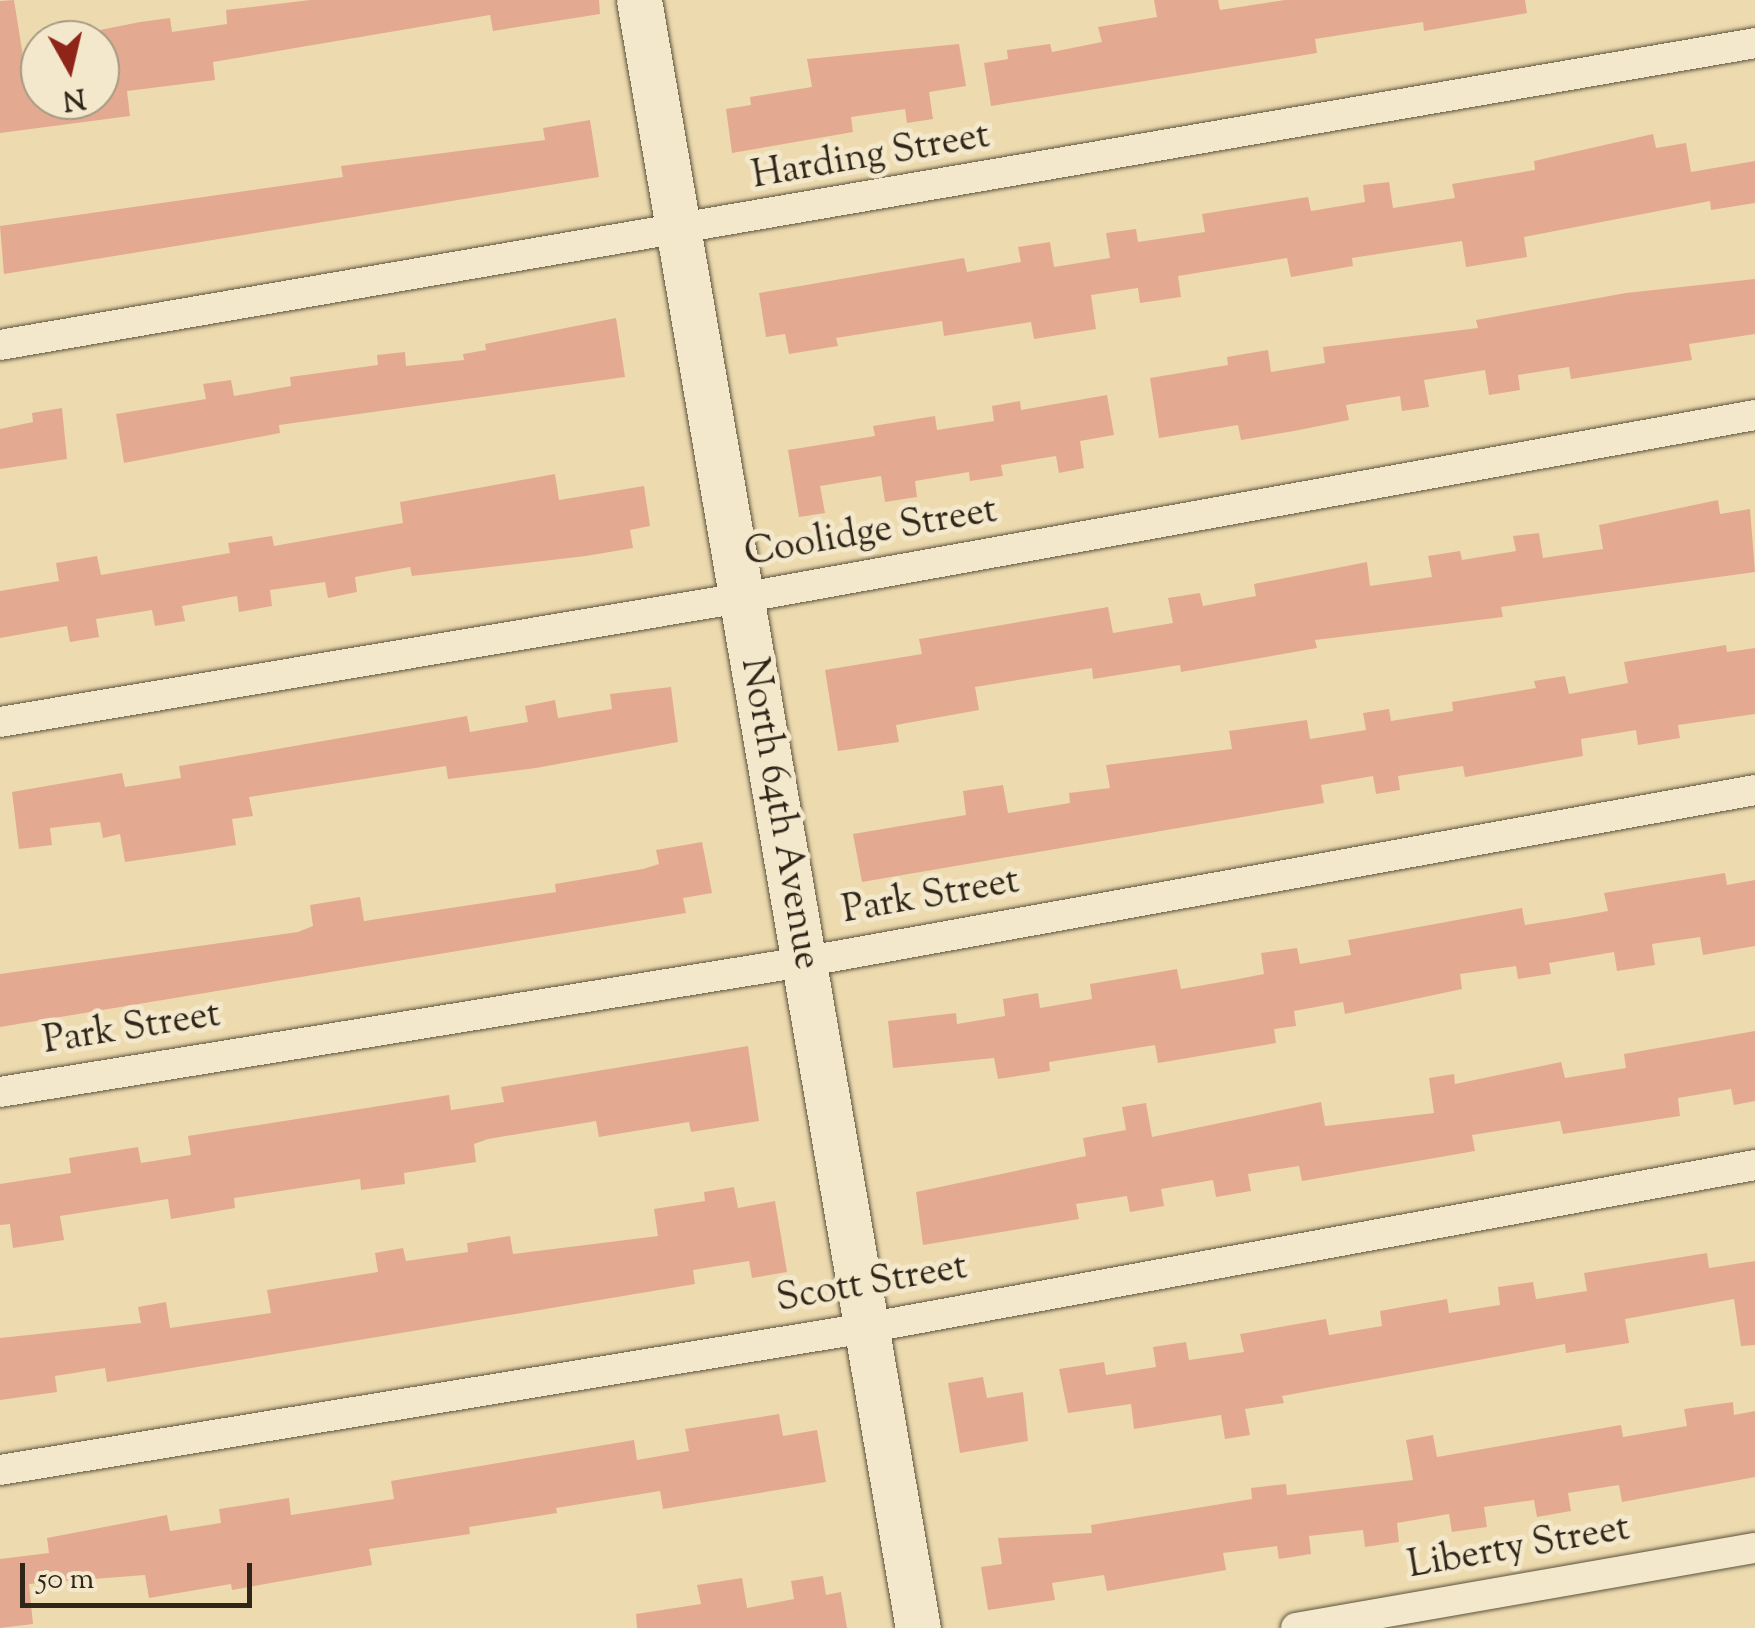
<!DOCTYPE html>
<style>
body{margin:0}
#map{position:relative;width:1755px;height:1628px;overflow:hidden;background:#eddbaf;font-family:"Sorts Mill Goudy",serif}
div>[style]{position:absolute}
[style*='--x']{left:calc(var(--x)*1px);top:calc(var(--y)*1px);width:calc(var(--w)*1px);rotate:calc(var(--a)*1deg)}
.building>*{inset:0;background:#e3aa91}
.roads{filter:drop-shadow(0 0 2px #5e533e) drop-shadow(0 0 2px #5e533e)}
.street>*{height:30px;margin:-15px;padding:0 15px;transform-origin:15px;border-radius:15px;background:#f3e8cb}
.secondary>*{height:45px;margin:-22.5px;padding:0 22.5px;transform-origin:22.5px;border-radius:22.5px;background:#f3e8cb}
span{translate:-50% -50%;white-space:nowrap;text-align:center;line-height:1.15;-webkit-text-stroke:10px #f3e8cb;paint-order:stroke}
.street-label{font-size:38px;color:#2f2619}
.north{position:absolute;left:20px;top:20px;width:100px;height:100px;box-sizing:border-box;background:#f3e8cb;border:2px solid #a59a84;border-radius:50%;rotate:172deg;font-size:28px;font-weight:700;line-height:40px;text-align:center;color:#2f2619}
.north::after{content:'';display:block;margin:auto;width:35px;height:45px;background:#8f2418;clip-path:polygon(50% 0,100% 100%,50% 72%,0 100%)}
.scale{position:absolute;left:20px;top:1563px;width:232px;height:45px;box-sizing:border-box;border:5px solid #2f2619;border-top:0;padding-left:12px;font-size:30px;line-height:35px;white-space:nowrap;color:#2f2619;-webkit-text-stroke:8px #f3e8cb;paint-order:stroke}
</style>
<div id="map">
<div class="building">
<i style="clip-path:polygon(14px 0,30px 100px,100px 100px,100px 30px,140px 22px,170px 18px,172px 32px,227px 24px,226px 10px,310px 0,599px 0,600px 14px,493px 31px,490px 15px,213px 62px,215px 80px,127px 91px,130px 116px,0 133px,0 1px)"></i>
<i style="clip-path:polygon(1154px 0,1218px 0,1220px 10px,1285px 0,1525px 0,1527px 13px,1424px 31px,1423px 22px,1315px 39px,1317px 53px,991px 106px,984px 63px,1008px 59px,1007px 50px,1050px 44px,1052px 52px,1102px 42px,1098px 27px,1157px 17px)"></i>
<i style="clip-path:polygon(959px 44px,966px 86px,929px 92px,933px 119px,907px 123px,905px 109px,851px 117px,853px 132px,732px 153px,726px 109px,751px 105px,750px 97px,812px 87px,807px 59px)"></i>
<i style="clip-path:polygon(590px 120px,599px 177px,4px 274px,0 226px,343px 177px,341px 166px,545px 140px,543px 128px)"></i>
<i style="clip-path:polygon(1653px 134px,1656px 148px,1686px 143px,1691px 172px,1755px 161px,1755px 203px,1711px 210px,1710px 201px,1524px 237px,1527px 257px,1466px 267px,1462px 241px,1352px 258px,1353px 266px,1291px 277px,1287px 258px,1178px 276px,1181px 297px,1140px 303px,1138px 288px,1091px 295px,1096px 329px,1034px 339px,1031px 322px,944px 336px,942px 321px,836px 338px,838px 346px,789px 354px,785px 334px,766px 337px,759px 293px,964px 258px,967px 272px,1021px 262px,1018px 247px,1050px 242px,1054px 267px,1110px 258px,1106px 233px,1136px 229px,1138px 242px,1205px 232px,1202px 214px,1308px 197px,1311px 211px,1365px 202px,1363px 185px,1389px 182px,1393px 208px,1455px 198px,1452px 184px,1535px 170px,1534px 161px)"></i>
<i style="clip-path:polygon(1755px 279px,1755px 334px,1689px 344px,1692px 360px,1571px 379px,1569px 367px,1518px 375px,1520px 390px,1489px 395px,1485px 370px,1424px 380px,1429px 407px,1402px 411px,1400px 396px,1346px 405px,1349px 420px,1294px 431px,1241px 440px,1238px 425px,1159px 438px,1150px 378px,1228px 365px,1227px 357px,1268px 350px,1271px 372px,1325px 363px,1323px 347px,1478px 328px,1476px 320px,1626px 293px)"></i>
<i style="clip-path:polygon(616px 318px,625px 377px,279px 425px,280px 433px,124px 463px,116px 414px,206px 399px,203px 384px,231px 380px,234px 396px,291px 386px,290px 377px,378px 365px,377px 355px,405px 352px,406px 366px,464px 360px,463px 354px,486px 350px,485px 344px)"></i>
<i style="clip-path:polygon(1107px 395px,1114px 435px,1080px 441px,1084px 468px,1059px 473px,1056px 456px,1001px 465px,1003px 476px,970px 481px,969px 472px,915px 481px,917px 497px,885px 502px,881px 476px,820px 486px,825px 513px,799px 517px,788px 450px,875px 436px,873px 426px,935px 416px,937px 430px,994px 421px,992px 406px,1020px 401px,1021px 410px)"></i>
<i style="clip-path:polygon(62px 408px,67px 459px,0 469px,0 429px,33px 422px,32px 413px)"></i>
<i style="clip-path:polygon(555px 474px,559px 500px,644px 486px,650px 526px,630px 530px,633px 548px,586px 556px,412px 576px,410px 567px,355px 577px,357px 592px,328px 598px,325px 582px,270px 590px,272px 606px,239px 612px,237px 596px,182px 606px,185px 621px,155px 626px,152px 610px,96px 619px,99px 637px,70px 642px,67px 626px,0 638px,0 591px,59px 581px,56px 563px,97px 556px,101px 575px,230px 553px,228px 543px,272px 536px,274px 546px,403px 523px,400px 502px)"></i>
<i style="clip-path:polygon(1718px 500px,1720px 514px,1750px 509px,1755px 572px,1501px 607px,1503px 617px,1315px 640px,1317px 648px,1181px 672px,1180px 665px,1093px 679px,1092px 668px,975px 687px,979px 710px,896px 725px,899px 742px,838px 751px,825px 670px,922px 654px,919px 639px,1108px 607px,1113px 633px,1173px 623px,1168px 598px,1200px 593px,1203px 606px,1256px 596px,1254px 584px,1367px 562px,1370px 586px,1432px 577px,1428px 556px,1460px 551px,1462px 560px,1516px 551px,1513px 536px,1539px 533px,1543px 558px,1603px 549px,1599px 525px)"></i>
<i style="clip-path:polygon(1726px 645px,1727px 652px,1755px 648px,1755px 714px,1678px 725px,1680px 738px,1638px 745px,1636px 730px,1581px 739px,1583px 756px,1465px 777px,1463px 766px,1398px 776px,1400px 790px,1376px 794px,1373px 776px,1321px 785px,1324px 803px,862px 882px,853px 834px,966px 815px,963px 791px,1003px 785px,1008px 813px,1070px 803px,1069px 793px,1110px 788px,1106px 765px,1232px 749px,1229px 731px,1307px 720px,1310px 739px,1366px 730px,1363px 713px,1389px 709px,1391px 721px,1453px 711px,1452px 702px,1536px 688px,1534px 681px,1565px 676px,1569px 694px,1628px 683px,1624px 662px)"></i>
<i style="clip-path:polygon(671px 687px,678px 742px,536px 768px,448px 779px,446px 766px,249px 797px,253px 816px,232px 819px,236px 845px,193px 852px,125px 862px,120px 834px,103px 838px,100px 822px,50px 828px,52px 845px,19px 849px,12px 792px,122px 773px,125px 787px,181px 778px,179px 766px,467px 716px,470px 732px,528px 722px,525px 706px,555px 700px,558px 718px,612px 709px,610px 694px)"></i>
<i style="clip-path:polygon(702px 842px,712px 893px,683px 898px,686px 913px,0 1027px,0 974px,298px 932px,313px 926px,310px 905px,360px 897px,364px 921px,556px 892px,555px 884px,643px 869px,659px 864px,656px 850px)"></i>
<i style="clip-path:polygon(1725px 873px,1727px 885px,1755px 880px,1755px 946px,1703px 955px,1700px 937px,1652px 944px,1655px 965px,1617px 971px,1614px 952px,1549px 963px,1551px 974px,1518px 979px,1516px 966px,1460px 974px,1462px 989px,1345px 1014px,1343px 1002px,1294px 1011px,1296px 1026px,1274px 1029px,1276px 1043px,1158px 1063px,1155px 1045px,1049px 1062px,1050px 1071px,998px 1079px,994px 1058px,893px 1068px,888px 1021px,956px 1013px,957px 1024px,1005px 1016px,1003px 999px,1038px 993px,1040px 1008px,1092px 999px,1090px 984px,1177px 969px,1181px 989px,1233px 980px,1264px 974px,1261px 953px,1297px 948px,1300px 964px,1351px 955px,1348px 940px,1522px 908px,1525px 925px,1570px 918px,1608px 911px,1604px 893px)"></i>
<i style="clip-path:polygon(1755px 1031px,1755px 1101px,1734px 1105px,1731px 1089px,1678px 1098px,1680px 1116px,1563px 1134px,1560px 1121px,1472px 1135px,1475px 1151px,1302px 1181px,1299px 1166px,1248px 1174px,1251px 1191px,1216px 1197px,1213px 1180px,1161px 1189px,1164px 1206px,1130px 1212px,1127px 1196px,1076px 1204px,1079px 1219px,923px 1245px,916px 1192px,1086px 1156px,1083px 1138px,1126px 1130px,1122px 1107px,1146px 1103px,1152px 1137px,1321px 1102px,1325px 1126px,1434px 1113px,1429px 1078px,1454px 1074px,1455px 1084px,1561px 1062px,1565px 1078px,1626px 1068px,1624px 1054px)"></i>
<i style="clip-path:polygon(748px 1046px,759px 1121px,691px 1132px,689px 1122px,599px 1137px,596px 1121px,488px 1139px,474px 1144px,476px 1162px,404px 1173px,405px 1184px,361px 1190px,360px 1179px,234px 1198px,235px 1208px,171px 1219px,168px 1199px,60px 1216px,64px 1240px,13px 1248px,10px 1224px,0 1225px,0 1184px,71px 1173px,69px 1158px,138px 1147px,141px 1163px,191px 1155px,188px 1136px,449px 1095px,451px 1110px,504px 1102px,501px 1087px)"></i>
<i style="clip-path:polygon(734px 1187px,738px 1208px,775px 1201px,787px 1272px,752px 1278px,749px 1261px,693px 1270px,695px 1284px,107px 1382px,105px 1368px,55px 1376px,57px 1392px,0 1400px,0 1338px,141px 1323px,138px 1307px,166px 1302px,170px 1328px,271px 1313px,267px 1290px,378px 1272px,375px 1253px,403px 1248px,406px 1261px,468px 1252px,467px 1243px,510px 1236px,513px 1254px,658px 1236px,654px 1209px,705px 1201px,704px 1192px)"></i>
<i style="clip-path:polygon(1707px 1253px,1709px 1268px,1755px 1261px,1755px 1345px,1741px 1346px,1734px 1299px,1625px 1319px,1629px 1343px,1566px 1353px,1565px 1344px,1282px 1396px,1284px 1403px,1245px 1409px,1250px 1435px,1225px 1439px,1221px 1415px,1134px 1429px,1131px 1404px,1068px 1413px,1059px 1369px,1104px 1362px,1106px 1375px,1156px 1367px,1153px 1347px,1186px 1342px,1189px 1360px,1244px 1352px,1240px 1334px,1326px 1319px,1329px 1335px,1382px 1326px,1380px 1311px,1447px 1299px,1449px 1313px,1500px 1305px,1498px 1287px,1533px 1282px,1536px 1299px,1587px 1291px,1584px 1273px)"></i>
<i style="clip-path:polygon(983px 1377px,987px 1398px,1023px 1392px,1028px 1441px,960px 1453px,948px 1383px)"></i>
<i style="clip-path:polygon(1733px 1402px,1734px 1415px,1755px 1411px,1755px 1477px,1622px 1502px,1619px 1485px,1568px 1493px,1571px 1511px,1537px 1517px,1534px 1500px,1484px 1507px,1487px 1527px,1452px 1532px,1449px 1514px,1397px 1523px,1399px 1542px,1365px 1547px,1363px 1530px,1309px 1536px,1311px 1554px,1279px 1559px,1277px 1546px,1223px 1553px,1226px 1570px,1107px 1591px,1104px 1575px,1052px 1583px,1055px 1600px,988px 1610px,981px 1567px,1002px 1564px,998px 1538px,1092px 1533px,1091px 1525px,1252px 1499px,1251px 1488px,1286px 1484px,1287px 1495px,1413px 1480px,1406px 1440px,1433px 1435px,1437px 1457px,1621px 1425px,1623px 1437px,1687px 1426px,1684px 1409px)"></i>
<i style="clip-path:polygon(779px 1414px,783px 1436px,817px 1430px,826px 1482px,663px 1509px,660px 1491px,556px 1508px,557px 1513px,469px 1527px,470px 1534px,369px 1549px,372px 1565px,232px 1590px,231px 1584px,149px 1598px,145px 1575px,29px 1584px,33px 1624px,0 1628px,0 1559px,49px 1553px,47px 1538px,167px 1515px,170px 1531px,221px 1523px,219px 1509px,289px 1498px,291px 1515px,394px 1499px,391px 1481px,634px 1440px,637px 1460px,689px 1451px,685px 1429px)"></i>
<i style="clip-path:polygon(823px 1576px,826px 1595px,841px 1592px,847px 1628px,637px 1628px,636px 1614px,701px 1604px,697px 1585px,742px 1578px,747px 1608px,794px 1599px,791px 1581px)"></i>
</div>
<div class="roads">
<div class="street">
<i style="--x:0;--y:345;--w:1781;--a:-9.76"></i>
<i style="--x:0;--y:722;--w:751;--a:-9.5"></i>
<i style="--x:741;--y:598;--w:1030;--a:-10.23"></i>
<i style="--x:0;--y:1092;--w:813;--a:-9.2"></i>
<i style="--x:803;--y:962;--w:967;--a:-10.24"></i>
<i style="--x:0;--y:1470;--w:878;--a:-9.31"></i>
<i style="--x:866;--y:1328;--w:904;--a:-10.39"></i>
<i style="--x:1296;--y:1628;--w:466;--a:-9.9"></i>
</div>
<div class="secondary">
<i style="--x:639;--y:0;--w:1652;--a:80.28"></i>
</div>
</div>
<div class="street-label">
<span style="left:871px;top:158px;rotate:-10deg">Harding Street</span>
<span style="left:871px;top:534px;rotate:-10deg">Coolidge Street</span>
<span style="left:778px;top:814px;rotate:80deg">North 64th Avenue</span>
<span style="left:931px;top:898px;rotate:-10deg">Park Street</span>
<span style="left:132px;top:1030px;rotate:-9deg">Park Street</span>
<span style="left:872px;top:1285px;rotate:-10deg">Scott Street</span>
<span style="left:1519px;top:1549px;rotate:-10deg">Liberty Street</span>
</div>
<div class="north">N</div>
<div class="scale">50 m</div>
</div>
